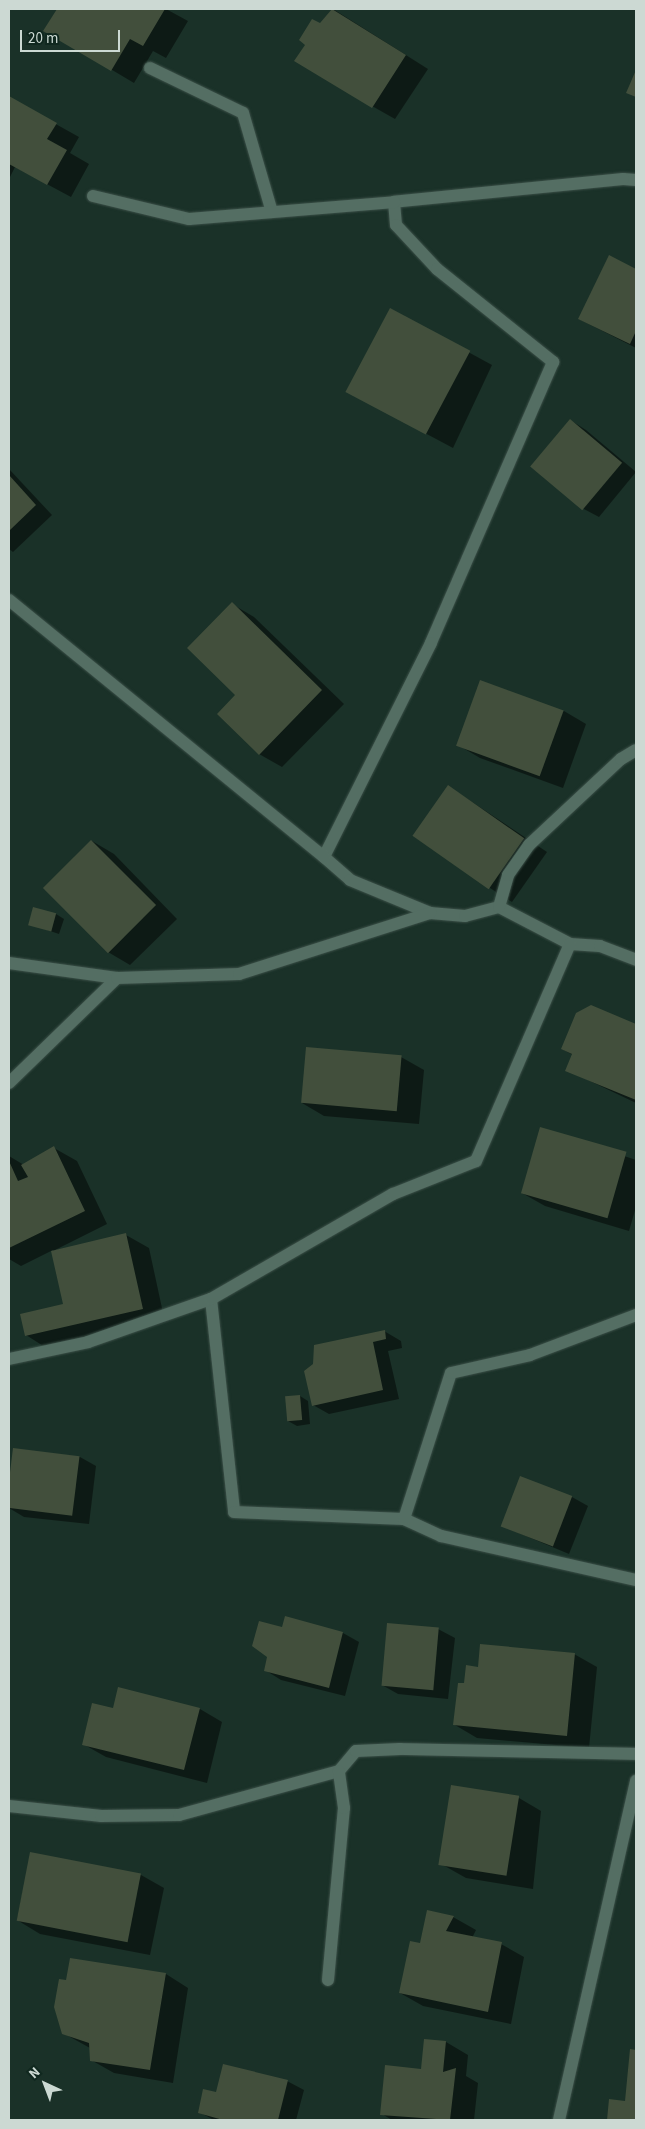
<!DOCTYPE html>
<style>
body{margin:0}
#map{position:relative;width:645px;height:2129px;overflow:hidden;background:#1a3128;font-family:"Source Sans 3",sans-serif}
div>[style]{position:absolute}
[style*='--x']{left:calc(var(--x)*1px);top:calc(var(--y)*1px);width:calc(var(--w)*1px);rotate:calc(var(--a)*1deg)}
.shadow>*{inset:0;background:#0007}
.building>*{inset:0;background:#424f3c;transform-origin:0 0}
.roads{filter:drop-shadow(0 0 1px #3b4f47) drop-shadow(0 0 1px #3b4f47)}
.minor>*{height:12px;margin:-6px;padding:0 6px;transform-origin:6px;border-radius:6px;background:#546e63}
span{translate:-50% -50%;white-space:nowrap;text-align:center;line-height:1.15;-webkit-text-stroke:4px #10281f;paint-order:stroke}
.frame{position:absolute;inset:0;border:10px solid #ccd9d3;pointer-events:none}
.north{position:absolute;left:20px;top:2059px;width:50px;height:50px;-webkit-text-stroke:4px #10281f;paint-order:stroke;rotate:317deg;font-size:14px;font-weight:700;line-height:20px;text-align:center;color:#ccd9d3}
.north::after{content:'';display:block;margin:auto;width:18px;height:22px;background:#ccd9d3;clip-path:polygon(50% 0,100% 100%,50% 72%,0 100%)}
.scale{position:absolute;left:20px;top:30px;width:100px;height:22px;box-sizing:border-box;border:2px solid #ccd9d3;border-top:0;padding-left:6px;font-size:15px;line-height:18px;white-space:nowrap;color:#ccd9d3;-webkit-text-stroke:4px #10281f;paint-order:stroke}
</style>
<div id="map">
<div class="shadow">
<i style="clip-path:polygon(58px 9px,166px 9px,188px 21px,166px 58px,153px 51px,134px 83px,45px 30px)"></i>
<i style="clip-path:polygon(333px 9px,428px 69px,395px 119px,372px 106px,320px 24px)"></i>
<i style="clip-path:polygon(9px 98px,79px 137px,70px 153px,89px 164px,71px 197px,15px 167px,9px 179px)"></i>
<i style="clip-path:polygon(609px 257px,636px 270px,636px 348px,579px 319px)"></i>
<i style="clip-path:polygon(391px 310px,492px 365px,453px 448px,376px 407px)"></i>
<i style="clip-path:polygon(570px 420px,586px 430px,636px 472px,599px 517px,582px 508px)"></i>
<i style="clip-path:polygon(9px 469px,52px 515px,13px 552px,9px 549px)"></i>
<i style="clip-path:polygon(232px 604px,254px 617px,344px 704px,282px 767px,259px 754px,237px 695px)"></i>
<i style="clip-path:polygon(564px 711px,586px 724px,563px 788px,480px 758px,458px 745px)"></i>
<i style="clip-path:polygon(448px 786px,547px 852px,512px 902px,490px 888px)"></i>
<i style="clip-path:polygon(92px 841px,114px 854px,177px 919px,130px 965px,108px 952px)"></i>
<i style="clip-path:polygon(56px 914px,64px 919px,59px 934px,29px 924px)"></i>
<i style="clip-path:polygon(591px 1006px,636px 1025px,636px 1103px,567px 1070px,573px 1055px,562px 1049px)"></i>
<i style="clip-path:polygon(401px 1057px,424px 1070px,419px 1124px,324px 1116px,302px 1103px)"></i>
<i style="clip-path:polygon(541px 1128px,636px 1160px,636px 1207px,629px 1231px,545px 1206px,522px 1193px)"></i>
<i style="clip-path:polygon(54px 1148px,77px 1161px,107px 1224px,53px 1251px,126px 1235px,149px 1248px,165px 1322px,48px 1349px,26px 1335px,65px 1305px,53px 1250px,21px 1266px,9px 1259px,9px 1156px,24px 1165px)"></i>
<i style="clip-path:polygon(384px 1331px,401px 1341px,402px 1348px,388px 1351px,399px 1399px,329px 1414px,313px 1405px,305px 1371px)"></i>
<i style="clip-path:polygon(300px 1396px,308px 1401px,310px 1424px,297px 1426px,288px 1421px)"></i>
<i style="clip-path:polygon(14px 1449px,80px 1457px,96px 1466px,89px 1524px,24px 1517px,9px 1508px)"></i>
<i style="clip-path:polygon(572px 1497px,588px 1506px,569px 1554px,502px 1526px)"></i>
<i style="clip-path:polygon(283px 1628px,343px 1633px,359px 1642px,345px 1696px,281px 1680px,265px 1670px)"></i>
<i style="clip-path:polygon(438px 1629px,455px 1638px,448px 1699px,398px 1694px,382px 1685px)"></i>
<i style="clip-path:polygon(574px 1654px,597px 1667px,589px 1748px,477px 1738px,455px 1725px,465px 1684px,479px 1668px)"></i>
<i style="clip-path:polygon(200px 1709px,222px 1722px,207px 1783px,106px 1757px,83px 1744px)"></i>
<i style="clip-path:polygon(519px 1798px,541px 1811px,533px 1889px,466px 1878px,443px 1865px)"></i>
<i style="clip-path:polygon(31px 1853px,141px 1875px,164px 1888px,150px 1955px,40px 1934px,17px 1920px)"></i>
<i style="clip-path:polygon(453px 1917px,476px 1930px,472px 1938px,501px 1944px,524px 1957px,511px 2024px,423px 2006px,400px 1993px,421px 1945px)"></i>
<i style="clip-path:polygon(166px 1974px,188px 1988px,173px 2083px,114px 2073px,91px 2060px,90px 2048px,63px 2033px)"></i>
<i style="clip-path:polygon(446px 2042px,468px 2055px,466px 2076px,478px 2083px,474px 2120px,392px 2120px,382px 2114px)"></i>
<i style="clip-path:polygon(631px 2050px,636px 2051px,636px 2120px,608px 2120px,610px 2101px,626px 2102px)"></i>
<i style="clip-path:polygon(287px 2081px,304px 2090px,296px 2120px,214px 2120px,199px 2112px,217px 2094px)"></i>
</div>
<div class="building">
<i style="clip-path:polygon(57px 9px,165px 9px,143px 46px,130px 39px,111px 71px,43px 31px)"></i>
<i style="clip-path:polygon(332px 9px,406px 55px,372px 108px,294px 61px,305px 45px,299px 40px,312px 19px,320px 23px)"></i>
<i style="clip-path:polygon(636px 70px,636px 97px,626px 93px)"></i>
<i style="clip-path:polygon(9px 96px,57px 123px,47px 139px,67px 150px,47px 185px,9px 164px)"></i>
<i style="clip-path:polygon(609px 255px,636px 269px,636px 331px,630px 344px,578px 319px)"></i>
<i style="left:390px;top:308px;width:91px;height:95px;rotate:28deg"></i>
<i style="left:570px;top:419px;width:68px;height:62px;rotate:40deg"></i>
<i style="clip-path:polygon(9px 475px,36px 505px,9px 531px)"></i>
<i style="clip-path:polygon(232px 602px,322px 690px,259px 755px,217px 714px,235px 695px,187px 648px)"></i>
<i style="left:480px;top:680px;width:89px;height:70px;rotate:20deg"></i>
<i style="left:448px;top:785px;width:93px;height:62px;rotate:35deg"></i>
<i style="left:91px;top:840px;width:92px;height:68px;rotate:45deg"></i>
<i style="left:33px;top:907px;width:24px;height:19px;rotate:15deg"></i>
<i style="clip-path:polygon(591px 1005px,636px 1024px,636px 1100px,565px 1071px,572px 1054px,561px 1049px,576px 1013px)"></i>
<i style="left:306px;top:1047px;width:96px;height:56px;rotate:5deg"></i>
<i style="left:540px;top:1127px;width:90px;height:69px;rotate:16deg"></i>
<i style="clip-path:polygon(54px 1146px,85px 1211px,9px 1248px,9px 1161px,18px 1181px,28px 1177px,21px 1165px)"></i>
<i style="clip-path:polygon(126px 1233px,143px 1309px,25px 1336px,20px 1314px,63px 1304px,51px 1251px)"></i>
<i style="clip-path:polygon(385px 1330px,386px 1339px,373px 1342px,383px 1390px,312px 1406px,304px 1371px,313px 1364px,314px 1345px)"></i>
<i style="left:300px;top:1395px;width:25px;height:15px;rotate:85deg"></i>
<i style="left:13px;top:1448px;width:67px;height:60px;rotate:7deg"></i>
<i style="left:520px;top:1476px;width:56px;height:54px;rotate:21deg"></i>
<i style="clip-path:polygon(285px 1616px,343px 1632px,329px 1688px,264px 1671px,267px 1657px,252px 1646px,259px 1621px,282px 1627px)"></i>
<i style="left:387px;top:1623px;width:52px;height:63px;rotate:5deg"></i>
<i style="clip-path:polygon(480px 1644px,575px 1653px,567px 1736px,453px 1725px,458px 1683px,464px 1683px,466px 1665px,478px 1667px)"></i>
<i style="clip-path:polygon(118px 1687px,200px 1708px,184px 1770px,82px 1745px,92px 1703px,113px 1708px)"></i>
<i style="left:451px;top:1785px;width:69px;height:81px;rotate:9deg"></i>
<i style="left:30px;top:1852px;width:113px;height:70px;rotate:11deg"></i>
<i style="clip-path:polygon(427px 1910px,454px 1916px,446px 1931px,502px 1942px,488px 2012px,399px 1993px,410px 1941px,420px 1943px)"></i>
<i style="clip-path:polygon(70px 1958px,166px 1973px,150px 2070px,90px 2061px,89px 2043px,62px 2034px,54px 2007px,59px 1979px,66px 1980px)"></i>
<i style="clip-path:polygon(424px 2039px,446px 2041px,443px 2072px,456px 2068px,450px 2120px,380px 2115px,385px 2065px,421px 2069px)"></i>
<i style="clip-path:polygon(630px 2049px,636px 2050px,636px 2120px,607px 2120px,609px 2099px,625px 2101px)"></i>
<i style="clip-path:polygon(223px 2064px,288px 2080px,278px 2120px,223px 2120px,198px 2113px,203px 2089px,216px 2092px)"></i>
</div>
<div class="roads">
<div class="minor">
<i style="--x:150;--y:68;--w:103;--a:25.8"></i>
<i style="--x:243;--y:113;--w:103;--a:73.7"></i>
<i style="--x:636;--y:180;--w:13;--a:-176"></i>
<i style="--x:623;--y:179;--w:230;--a:174.3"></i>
<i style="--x:394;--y:202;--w:23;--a:85"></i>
<i style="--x:396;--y:225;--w:60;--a:47"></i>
<i style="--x:437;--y:269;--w:149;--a:38.7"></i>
<i style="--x:553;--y:362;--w:306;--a:113.5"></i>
<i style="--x:431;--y:643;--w:239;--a:116.6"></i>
<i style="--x:324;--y:857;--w:35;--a:41"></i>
<i style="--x:350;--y:880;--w:87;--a:22.4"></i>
<i style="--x:430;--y:913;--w:35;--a:5"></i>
<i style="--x:465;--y:916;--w:35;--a:-15"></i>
<i style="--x:499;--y:907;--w:80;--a:27.5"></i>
<i style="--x:570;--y:944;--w:30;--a:4"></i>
<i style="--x:600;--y:946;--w:39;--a:21"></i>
<i style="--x:93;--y:196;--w:99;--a:13.5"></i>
<i style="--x:189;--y:219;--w:206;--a:-4.7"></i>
<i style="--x:9;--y:600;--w:407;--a:39.2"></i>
<i style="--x:499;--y:907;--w:33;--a:-74"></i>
<i style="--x:508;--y:875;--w:37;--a:-55"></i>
<i style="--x:529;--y:845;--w:126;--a:-43.1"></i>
<i style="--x:621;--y:759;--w:17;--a:-31"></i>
<i style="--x:9;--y:963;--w:109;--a:7.9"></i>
<i style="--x:9;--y:1083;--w:151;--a:-44.2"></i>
<i style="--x:117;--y:978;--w:122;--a:-1.9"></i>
<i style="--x:239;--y:974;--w:201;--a:-17.7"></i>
<i style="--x:211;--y:1299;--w:214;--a:83.8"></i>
<i style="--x:234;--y:1512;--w:170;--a:2.4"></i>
<i style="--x:404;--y:1519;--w:41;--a:24.7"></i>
<i style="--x:441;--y:1536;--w:200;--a:12.7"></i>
<i style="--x:9;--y:1359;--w:81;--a:-12.1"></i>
<i style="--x:88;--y:1342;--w:130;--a:-19.3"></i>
<i style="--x:211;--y:1299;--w:210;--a:-30"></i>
<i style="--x:393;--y:1194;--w:89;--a:-21.7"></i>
<i style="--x:476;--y:1161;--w:236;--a:-66.6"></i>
<i style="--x:404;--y:1519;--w:153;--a:-72.2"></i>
<i style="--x:451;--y:1373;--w:81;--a:-12.8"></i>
<i style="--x:530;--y:1355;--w:113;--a:-20.7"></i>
<i style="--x:9;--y:1806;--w:93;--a:6.2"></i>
<i style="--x:101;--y:1816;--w:78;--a:-0.7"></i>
<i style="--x:179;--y:1815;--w:166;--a:-15.4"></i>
<i style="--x:339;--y:1771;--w:26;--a:-50"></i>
<i style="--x:356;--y:1751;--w:44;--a:-2.6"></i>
<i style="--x:400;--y:1749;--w:236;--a:1.2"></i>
<i style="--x:328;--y:1980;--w:173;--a:-84.7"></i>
<i style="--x:344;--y:1808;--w:37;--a:-98"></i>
<i style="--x:559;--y:2120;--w:348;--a:-77.2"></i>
</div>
</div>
<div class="frame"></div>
<div class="north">N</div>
<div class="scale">20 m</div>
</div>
